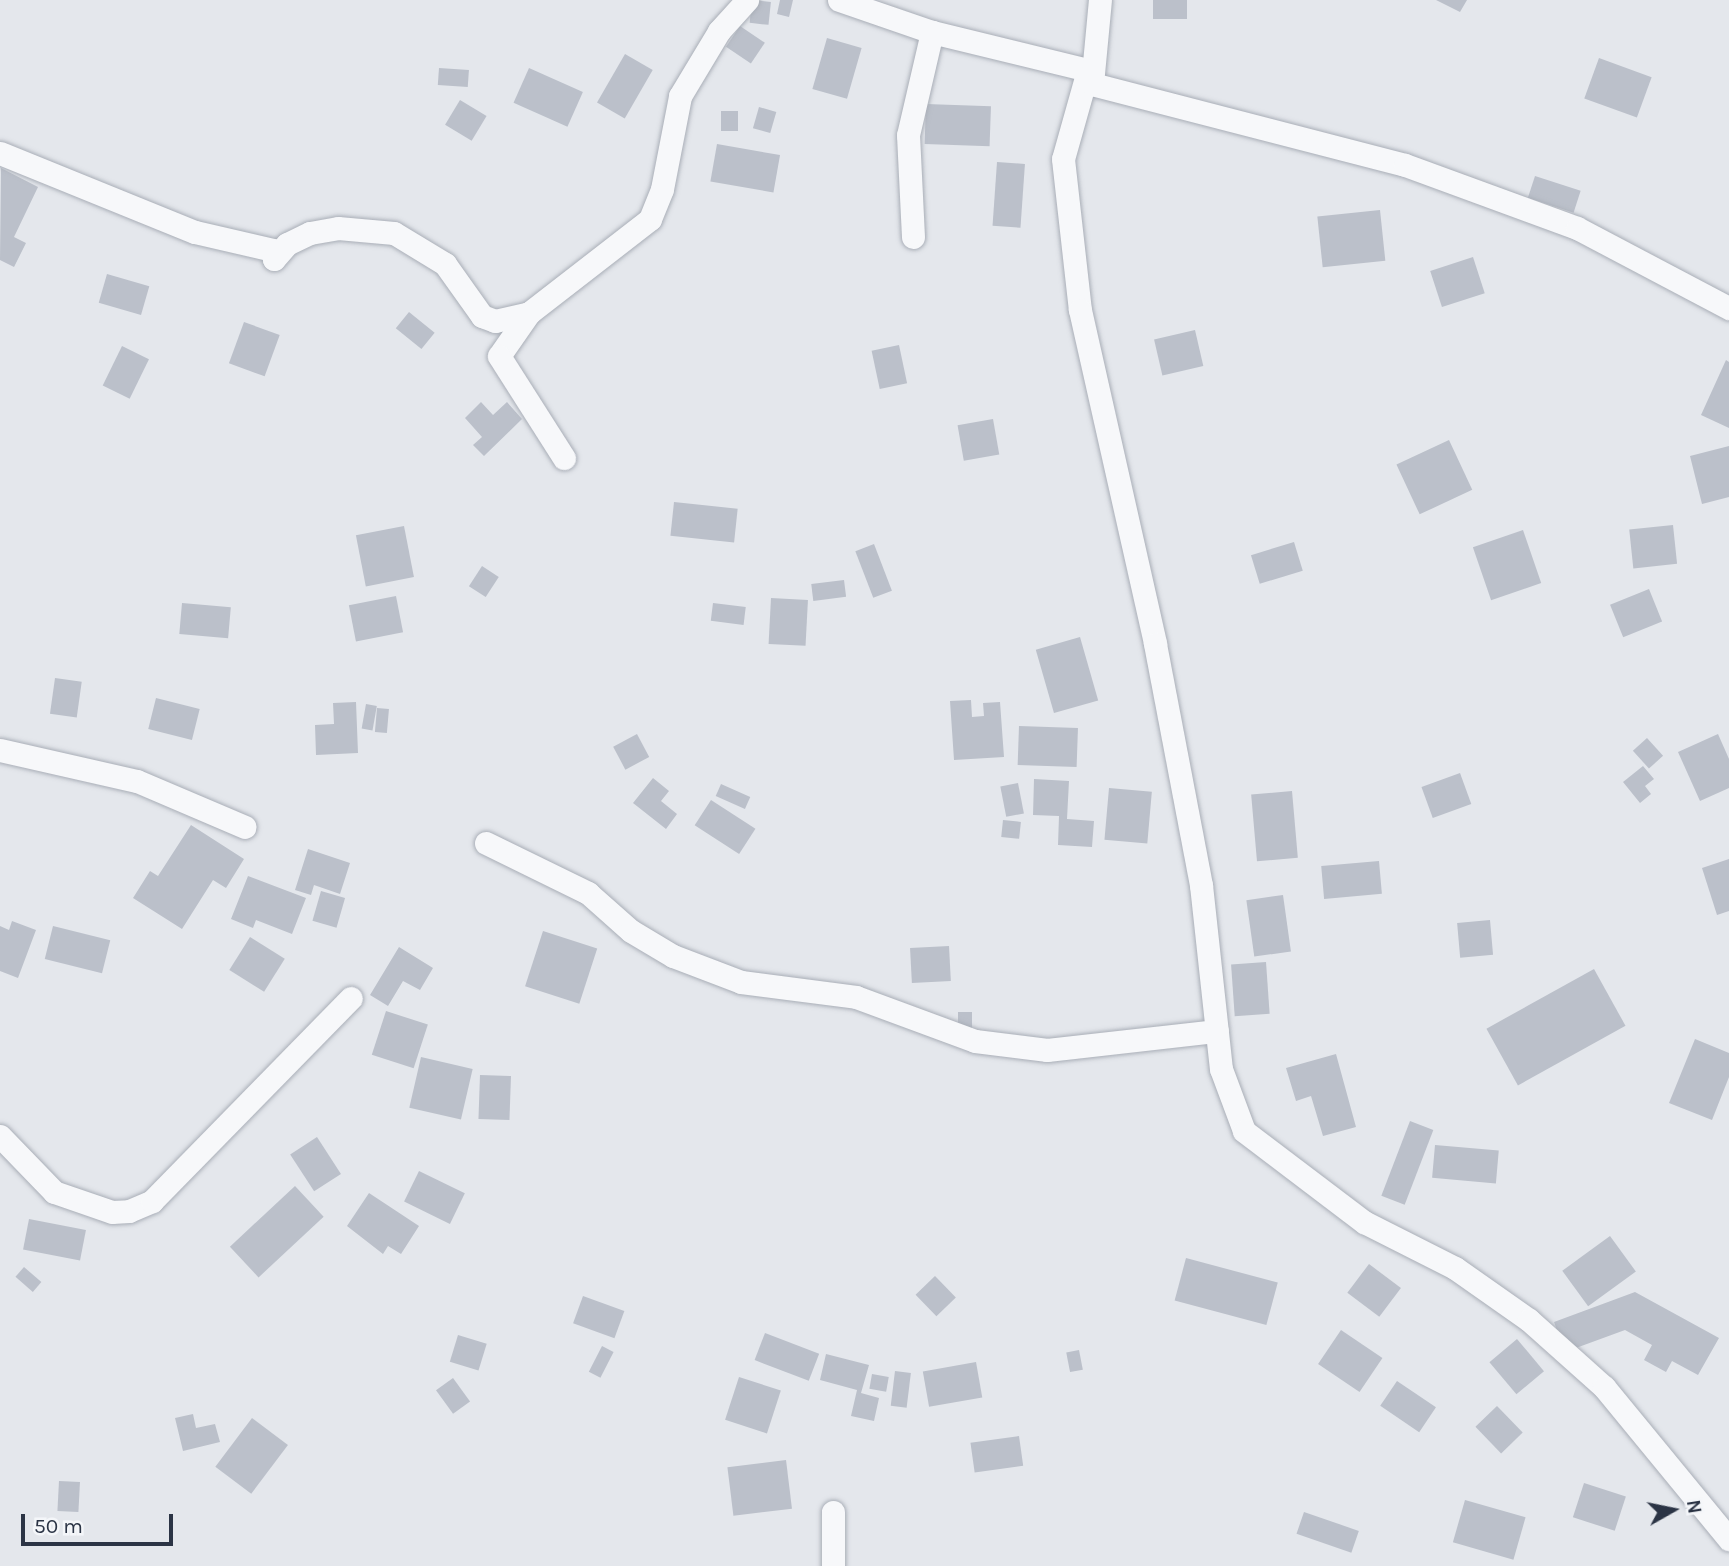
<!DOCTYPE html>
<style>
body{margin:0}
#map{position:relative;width:1729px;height:1566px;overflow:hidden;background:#e4e7ec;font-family:Karla,sans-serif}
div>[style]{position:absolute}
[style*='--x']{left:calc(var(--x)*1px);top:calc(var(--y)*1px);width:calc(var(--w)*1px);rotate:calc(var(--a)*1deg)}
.building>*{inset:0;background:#bbc0ca;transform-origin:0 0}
.roads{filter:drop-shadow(0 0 2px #a9aeb7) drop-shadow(0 0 2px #a9aeb7)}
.minor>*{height:23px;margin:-11.5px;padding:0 11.5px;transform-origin:11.5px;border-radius:11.5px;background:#f7f8fa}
span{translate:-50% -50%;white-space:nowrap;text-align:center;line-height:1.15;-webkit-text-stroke:5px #f4f6f9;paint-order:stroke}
.north{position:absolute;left:1638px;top:1475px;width:70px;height:70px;-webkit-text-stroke:5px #f4f6f9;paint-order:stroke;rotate:81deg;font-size:19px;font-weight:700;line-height:28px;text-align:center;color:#2b3445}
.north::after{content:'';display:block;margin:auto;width:24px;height:32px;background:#2b3445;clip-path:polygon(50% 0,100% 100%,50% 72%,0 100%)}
.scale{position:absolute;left:21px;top:1514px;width:152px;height:32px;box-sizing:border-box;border:4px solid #2b3445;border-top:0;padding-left:9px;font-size:21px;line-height:24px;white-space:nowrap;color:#2b3445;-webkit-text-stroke:5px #f4f6f9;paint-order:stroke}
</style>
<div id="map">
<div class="building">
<i style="left:752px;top:0;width:19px;height:23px;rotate:6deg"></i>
<i style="clip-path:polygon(780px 0,793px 0,789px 17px,777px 14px)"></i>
<i style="left:1153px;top:0;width:34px;height:19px"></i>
<i style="clip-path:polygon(1436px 0,1467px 0,1460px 12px)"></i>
<i style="left:740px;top:26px;width:30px;height:25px;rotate:34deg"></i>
<i style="left:827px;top:38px;width:36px;height:53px;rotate:16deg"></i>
<i style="left:625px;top:54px;width:32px;height:56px;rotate:30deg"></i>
<i style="left:1599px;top:58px;width:56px;height:43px;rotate:20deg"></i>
<i style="left:439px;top:68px;width:30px;height:17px;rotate:4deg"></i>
<i style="left:529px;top:68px;width:59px;height:38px;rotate:24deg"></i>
<i style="left:460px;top:100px;width:31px;height:29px;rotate:31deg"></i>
<i style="left:926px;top:104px;width:65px;height:40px;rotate:2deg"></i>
<i style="left:759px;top:107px;width:18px;height:22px;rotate:16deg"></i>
<i style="left:721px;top:111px;width:17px;height:20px"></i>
<i style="left:717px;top:144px;width:64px;height:38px;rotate:10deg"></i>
<i style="left:997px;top:162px;width:28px;height:64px;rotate:4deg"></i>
<i style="clip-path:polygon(1px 168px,38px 187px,14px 237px,26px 243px,14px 267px,0 260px)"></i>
<i style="left:1535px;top:176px;width:48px;height:23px;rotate:18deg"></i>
<i style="left:1380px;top:210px;width:51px;height:63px;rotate:84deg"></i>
<i style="left:1473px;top:257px;width:38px;height:45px;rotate:72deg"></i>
<i style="left:107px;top:274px;width:44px;height:30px;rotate:16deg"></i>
<i style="left:409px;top:312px;width:33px;height:21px;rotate:39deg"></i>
<i style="left:244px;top:322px;width:38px;height:44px;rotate:20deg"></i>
<i style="left:1195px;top:330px;width:37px;height:42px;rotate:77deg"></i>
<i style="left:899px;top:345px;width:39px;height:28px;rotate:78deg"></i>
<i style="left:122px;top:346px;width:30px;height:44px;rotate:26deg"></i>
<i style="clip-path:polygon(1726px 360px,1729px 362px,1729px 428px,1701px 415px)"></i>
<i style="clip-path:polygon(481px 402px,493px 415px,507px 402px,522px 419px,484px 456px,473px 445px,482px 437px,465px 418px)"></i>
<i style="left:993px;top:419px;width:36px;height:36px;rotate:80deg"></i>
<i style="left:1449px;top:440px;width:55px;height:58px;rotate:65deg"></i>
<i style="clip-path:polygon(1729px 446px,1729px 497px,1702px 504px,1690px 456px)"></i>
<i style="left:674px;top:502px;width:64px;height:34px;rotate:6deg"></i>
<i style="left:1673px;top:525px;width:39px;height:44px;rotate:84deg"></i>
<i style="left:404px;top:526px;width:52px;height:49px;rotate:79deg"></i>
<i style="left:1523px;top:530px;width:56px;height:53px;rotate:71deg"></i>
<i style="left:1294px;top:542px;width:30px;height:45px;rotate:73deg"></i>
<i style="left:874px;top:544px;width:50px;height:20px;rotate:69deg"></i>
<i style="left:482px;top:566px;width:20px;height:24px;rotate:33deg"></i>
<i style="left:844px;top:580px;width:17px;height:33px;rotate:83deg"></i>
<i style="left:1649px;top:589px;width:35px;height:42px;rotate:68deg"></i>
<i style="left:396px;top:596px;width:37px;height:48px;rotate:79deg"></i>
<i style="left:771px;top:598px;width:37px;height:46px;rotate:3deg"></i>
<i style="left:182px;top:603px;width:49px;height:31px;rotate:5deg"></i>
<i style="left:713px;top:603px;width:33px;height:18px;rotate:7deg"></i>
<i style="left:1080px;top:637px;width:66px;height:46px;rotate:74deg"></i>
<i style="left:55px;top:678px;width:27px;height:36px;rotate:8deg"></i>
<i style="left:156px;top:698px;width:45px;height:32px;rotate:14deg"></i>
<i style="clip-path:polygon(971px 700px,972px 717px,984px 716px,983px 703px,1000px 702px,1004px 757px,954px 760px,950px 701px)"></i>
<i style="clip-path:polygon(356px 702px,358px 753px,316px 755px,315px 725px,334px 724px,333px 703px)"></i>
<i style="left:366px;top:704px;width:11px;height:25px;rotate:10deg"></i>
<i style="left:377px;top:708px;width:12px;height:24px;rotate:5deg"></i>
<i style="left:1019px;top:726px;width:59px;height:39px;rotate:2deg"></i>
<i style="left:637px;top:734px;width:26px;height:27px;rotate:62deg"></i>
<i style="clip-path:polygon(1718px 734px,1729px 759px,1729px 788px,1700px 801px,1678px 752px)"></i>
<i style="left:1647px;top:738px;width:24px;height:19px;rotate:48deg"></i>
<i style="clip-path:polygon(1643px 766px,1654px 779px,1645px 786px,1651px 794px,1640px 803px,1623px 782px)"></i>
<i style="left:1460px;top:773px;width:33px;height:41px;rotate:70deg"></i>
<i style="clip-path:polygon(653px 778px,669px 791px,661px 801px,677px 814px,666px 829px,633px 803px)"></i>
<i style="clip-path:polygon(1034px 779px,1069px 781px,1067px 819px,1094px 821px,1092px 847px,1058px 845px,1059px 816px,1033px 815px)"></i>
<i style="left:1018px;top:783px;width:31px;height:18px;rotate:79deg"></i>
<i style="left:721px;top:784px;width:32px;height:13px;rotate:24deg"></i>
<i style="left:1109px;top:788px;width:43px;height:52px;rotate:5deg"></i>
<i style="left:1292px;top:791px;width:67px;height:41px;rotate:85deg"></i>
<i style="left:711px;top:800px;width:53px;height:30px;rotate:33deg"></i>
<i style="left:1003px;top:820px;width:18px;height:17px;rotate:6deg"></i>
<i style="clip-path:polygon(191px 825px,244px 859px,226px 888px,213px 880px,182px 929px,133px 898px,150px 871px,158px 876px)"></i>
<i style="clip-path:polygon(308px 849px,350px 863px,340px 894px,314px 885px,311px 895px,295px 890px)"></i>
<i style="clip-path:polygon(1729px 859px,1729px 911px,1717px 915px,1702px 868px)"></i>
<i style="left:1379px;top:861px;width:33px;height:58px;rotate:85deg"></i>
<i style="clip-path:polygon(248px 876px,306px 898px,292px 934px,256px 920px,253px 928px,231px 919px)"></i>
<i style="left:321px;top:891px;width:25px;height:31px;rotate:16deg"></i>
<i style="left:1283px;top:895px;width:57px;height:37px;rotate:82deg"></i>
<i style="left:1490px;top:920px;width:35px;height:33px;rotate:85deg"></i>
<i style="clip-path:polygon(12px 921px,36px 930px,18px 978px,0 971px,0 926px,9px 930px)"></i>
<i style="left:53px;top:926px;width:59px;height:34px;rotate:14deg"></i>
<i style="left:543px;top:931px;width:57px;height:58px;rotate:18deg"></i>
<i style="left:250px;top:937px;width:41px;height:39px;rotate:32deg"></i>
<i style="left:949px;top:946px;width:35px;height:39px;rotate:87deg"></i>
<i style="clip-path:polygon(399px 947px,433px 968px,420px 990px,403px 981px,388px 1006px,370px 995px)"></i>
<i style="left:1266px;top:962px;width:52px;height:35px;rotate:86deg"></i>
<i style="left:1594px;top:969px;width:65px;height:123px;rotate:61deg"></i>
<i style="left:386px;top:1011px;width:44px;height:46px;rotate:18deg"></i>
<i style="left:958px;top:1012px;width:14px;height:17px"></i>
<i style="clip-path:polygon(1695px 1039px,1729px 1053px,1729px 1077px,1712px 1120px,1669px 1103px)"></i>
<i style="clip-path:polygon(1336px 1054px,1356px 1127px,1323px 1136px,1311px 1096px,1296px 1101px,1286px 1068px)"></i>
<i style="left:421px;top:1057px;width:53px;height:52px;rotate:13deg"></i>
<i style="left:480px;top:1075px;width:31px;height:44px;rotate:2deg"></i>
<i style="left:1410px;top:1121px;width:25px;height:80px;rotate:21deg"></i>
<i style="left:317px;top:1137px;width:44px;height:32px;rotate:57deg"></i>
<i style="left:1435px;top:1145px;width:64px;height:33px;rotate:5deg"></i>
<i style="left:419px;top:1171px;width:51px;height:34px;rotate:26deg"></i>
<i style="left:295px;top:1186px;width:42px;height:89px;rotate:47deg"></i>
<i style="clip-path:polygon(369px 1193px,419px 1226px,401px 1254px,388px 1246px,383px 1254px,347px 1226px)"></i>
<i style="left:29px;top:1219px;width:58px;height:31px;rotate:11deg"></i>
<i style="left:1610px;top:1236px;width:44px;height:59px;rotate:54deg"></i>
<i style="left:1186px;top:1258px;width:95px;height:44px;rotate:15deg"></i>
<i style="left:1369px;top:1264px;width:40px;height:36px;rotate:37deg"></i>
<i style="left:24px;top:1267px;width:23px;height:13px;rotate:41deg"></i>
<i style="left:935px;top:1276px;width:30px;height:27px;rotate:46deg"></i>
<i style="clip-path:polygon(1635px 1292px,1719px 1338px,1698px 1375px,1672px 1361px,1666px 1372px,1644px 1360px,1652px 1345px,1625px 1330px,1565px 1352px,1554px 1322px)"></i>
<i style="left:583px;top:1296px;width:44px;height:29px;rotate:20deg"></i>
<i style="left:1341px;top:1330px;width:50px;height:41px;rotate:34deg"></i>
<i style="left:765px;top:1333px;width:58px;height:29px;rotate:21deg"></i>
<i style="left:458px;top:1335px;width:30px;height:28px;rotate:17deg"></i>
<i style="left:1517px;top:1339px;width:42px;height:36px;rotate:50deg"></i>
<i style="left:602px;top:1346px;width:13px;height:29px;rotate:27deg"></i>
<i style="left:1079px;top:1350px;width:20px;height:13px;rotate:79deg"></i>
<i style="clip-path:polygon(826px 1354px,869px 1365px,861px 1393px,879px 1398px,874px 1421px,851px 1416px,857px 1390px,820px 1380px)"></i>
<i style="left:976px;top:1362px;width:36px;height:54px;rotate:80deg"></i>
<i style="left:895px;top:1371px;width:16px;height:35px;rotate:7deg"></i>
<i style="left:872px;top:1374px;width:17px;height:15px;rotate:10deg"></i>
<i style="left:739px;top:1377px;width:44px;height:45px;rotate:18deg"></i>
<i style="left:453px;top:1378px;width:29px;height:21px;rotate:54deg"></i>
<i style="left:1397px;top:1381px;width:47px;height:30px;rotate:34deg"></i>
<i style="left:1497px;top:1406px;width:37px;height:30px;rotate:46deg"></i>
<i style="clip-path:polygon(193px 1414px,196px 1428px,215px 1424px,220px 1442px,183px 1451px,175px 1418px)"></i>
<i style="left:252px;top:1418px;width:45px;height:61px;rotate:37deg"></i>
<i style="left:1019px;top:1436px;width:30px;height:49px;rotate:82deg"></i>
<i style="left:786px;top:1460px;width:49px;height:59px;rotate:83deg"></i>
<i style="left:59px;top:1481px;width:21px;height:30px;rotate:3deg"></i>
<i style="left:1584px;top:1483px;width:44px;height:36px;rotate:18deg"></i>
<i style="left:1465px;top:1500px;width:63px;height:44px;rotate:16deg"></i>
<i style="left:1304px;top:1512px;width:58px;height:23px;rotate:19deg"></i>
</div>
<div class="roads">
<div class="minor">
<i style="--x:839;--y:0;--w:98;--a:19"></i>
<i style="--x:932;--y:32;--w:161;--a:13.7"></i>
<i style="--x:1088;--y:70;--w:15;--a:74"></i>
<i style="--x:1092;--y:84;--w:323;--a:14.5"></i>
<i style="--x:1405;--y:165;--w:183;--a:20.1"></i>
<i style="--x:1577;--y:228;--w:172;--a:27.8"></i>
<i style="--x:1088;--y:70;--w:92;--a:105.7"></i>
<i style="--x:1063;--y:159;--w:152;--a:83.6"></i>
<i style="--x:1080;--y:310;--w:342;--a:77.3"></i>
<i style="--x:1155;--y:644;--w:245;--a:79.2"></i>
<i style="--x:1201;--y:885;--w:185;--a:83.8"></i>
<i style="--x:1221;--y:1069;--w:66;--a:69.6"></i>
<i style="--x:1244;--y:1131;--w:151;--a:37.2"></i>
<i style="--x:1364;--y:1222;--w:102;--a:26.8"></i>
<i style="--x:1455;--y:1268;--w:90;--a:35.1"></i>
<i style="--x:1529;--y:1320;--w:101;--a:41.8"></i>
<i style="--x:1604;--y:1387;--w:197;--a:50.6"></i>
<i style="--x:1092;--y:84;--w:84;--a:-84.6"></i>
<i style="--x:0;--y:153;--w:210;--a:22.1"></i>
<i style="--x:195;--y:232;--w:80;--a:13"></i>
<i style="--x:273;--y:250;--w:9;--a:84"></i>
<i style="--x:274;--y:259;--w:20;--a:-49"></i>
<i style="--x:287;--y:244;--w:25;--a:-26"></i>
<i style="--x:310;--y:233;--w:28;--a:-10"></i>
<i style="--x:338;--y:228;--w:56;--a:5.1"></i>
<i style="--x:394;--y:233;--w:60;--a:31.3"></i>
<i style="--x:445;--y:264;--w:64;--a:54.6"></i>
<i style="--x:482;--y:316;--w:14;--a:21"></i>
<i style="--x:495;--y:321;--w:35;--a:-13"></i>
<i style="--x:529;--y:313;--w:153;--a:-37.8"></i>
<i style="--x:650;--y:219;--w:32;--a:-68"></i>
<i style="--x:662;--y:189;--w:95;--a:-79"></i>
<i style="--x:680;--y:96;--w:76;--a:-59"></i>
<i style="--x:719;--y:31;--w:42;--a:-47.9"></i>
<i style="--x:913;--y:237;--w:102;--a:-92.8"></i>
<i style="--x:908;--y:135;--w:106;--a:-76.9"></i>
<i style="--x:529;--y:313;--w:52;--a:124.9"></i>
<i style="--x:499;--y:356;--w:121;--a:57.5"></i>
<i style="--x:0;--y:750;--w:140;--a:12.8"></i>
<i style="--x:137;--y:781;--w:117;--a:23.1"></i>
<i style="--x:486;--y:843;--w:114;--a:26.1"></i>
<i style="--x:588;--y:893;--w:57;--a:41.5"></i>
<i style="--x:631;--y:931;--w:49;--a:30.8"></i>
<i style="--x:673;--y:956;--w:73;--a:20.9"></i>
<i style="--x:741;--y:982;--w:116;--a:7.4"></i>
<i style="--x:856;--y:997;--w:127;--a:20.3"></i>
<i style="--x:975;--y:1041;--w:73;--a:7.1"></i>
<i style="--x:1047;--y:1050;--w:171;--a:-6.4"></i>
<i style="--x:0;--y:1136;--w:78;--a:46"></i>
<i style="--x:54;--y:1192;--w:61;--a:19"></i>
<i style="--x:112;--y:1212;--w:17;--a:-3"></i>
<i style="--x:129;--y:1211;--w:25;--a:-23"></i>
<i style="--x:152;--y:1201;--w:284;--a:-45.6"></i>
<i style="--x:833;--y:1512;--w:54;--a:90"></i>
</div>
</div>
<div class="north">N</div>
<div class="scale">50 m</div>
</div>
